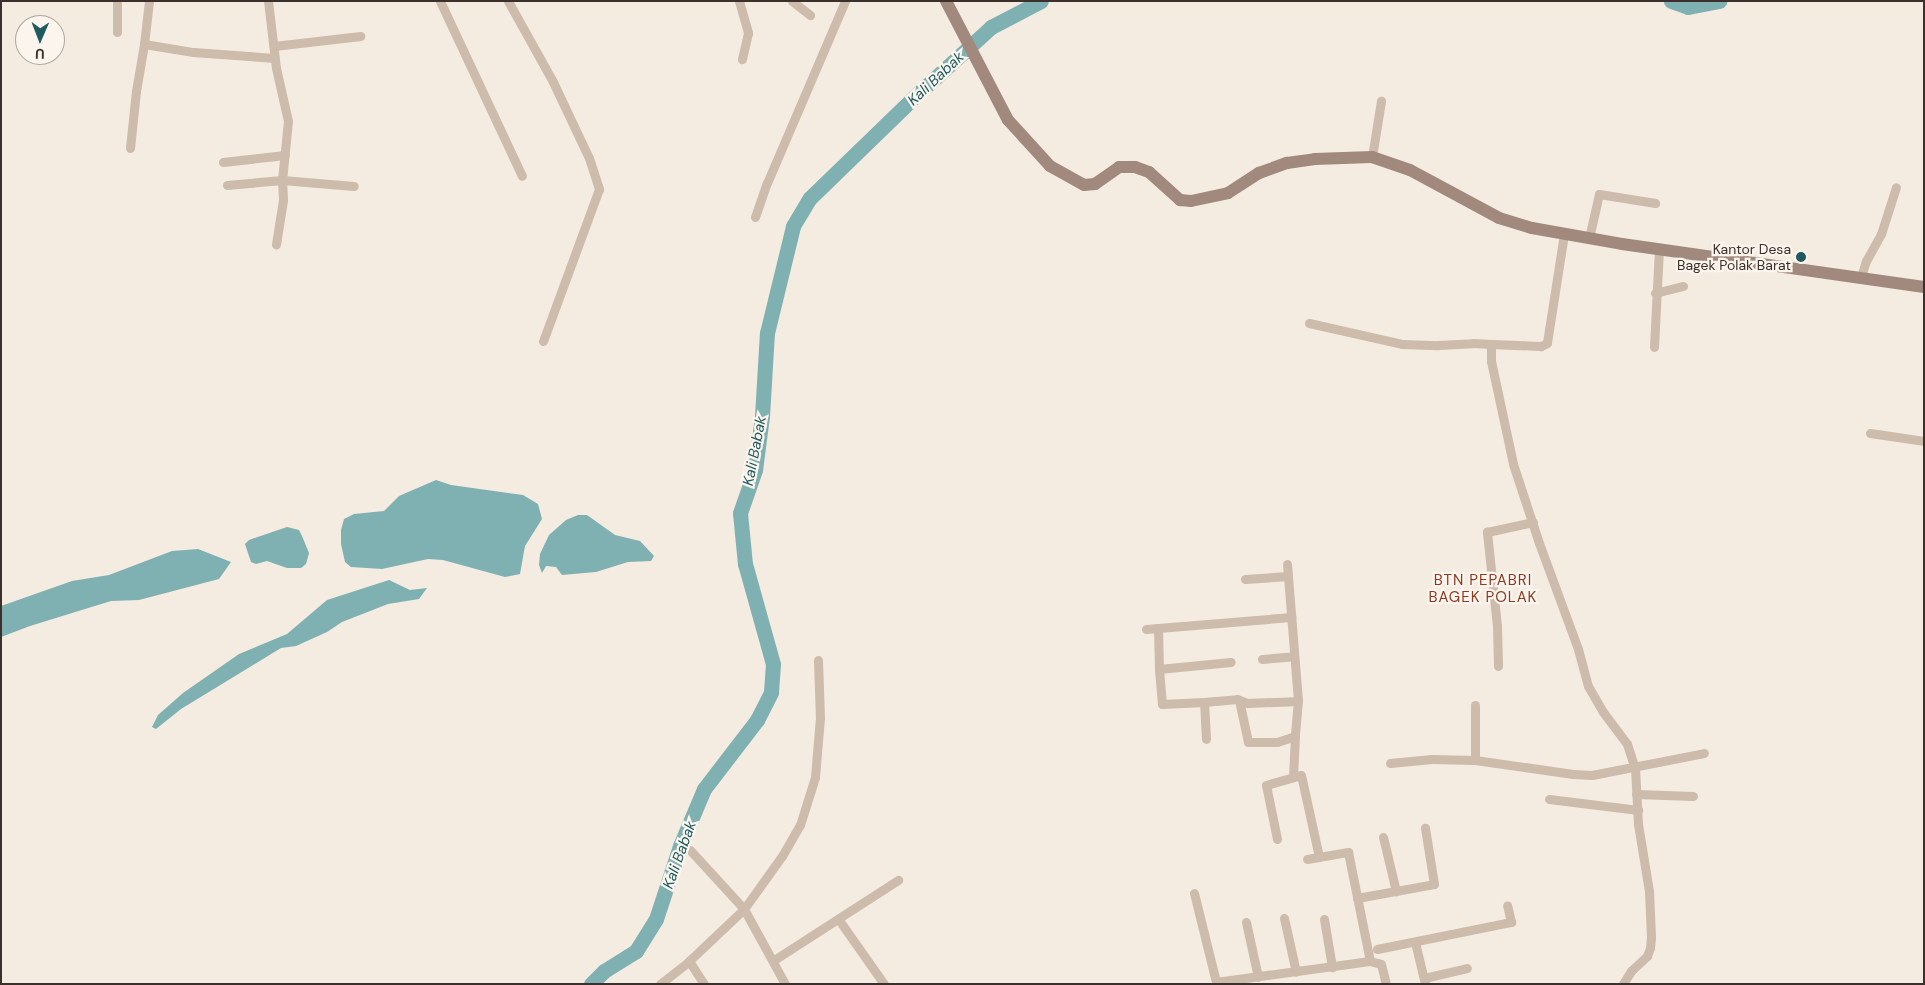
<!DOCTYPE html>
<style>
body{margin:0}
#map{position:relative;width:1925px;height:985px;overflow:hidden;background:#f4ebe1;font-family:"DM Sans",sans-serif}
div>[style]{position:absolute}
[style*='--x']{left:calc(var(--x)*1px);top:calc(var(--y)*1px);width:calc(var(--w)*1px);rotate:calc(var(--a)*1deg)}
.water>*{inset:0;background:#7fb0b2}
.river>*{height:15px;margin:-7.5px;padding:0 7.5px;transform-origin:7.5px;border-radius:7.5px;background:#7fb0b2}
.street>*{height:9px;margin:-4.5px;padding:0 4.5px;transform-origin:4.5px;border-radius:4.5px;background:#cdbbac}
.secondary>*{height:12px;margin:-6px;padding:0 6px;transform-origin:6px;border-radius:6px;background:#a18a7d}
.dots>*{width:14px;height:14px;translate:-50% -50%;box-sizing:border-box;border:2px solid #fbf5ee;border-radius:50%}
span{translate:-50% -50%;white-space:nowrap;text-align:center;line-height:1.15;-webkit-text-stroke:4.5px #fbf5ee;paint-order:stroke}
.poi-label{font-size:14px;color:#3b302b}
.right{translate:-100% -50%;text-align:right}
.water-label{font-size:15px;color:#1f5a5e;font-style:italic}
.neighbourhood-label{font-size:15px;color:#8c3b22;letter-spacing:1px}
.frame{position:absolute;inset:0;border:2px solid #3b302b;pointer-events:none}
.north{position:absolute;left:15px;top:15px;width:50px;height:50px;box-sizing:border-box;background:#fbf5ee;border:1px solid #aea6a0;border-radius:50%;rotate:181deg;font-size:14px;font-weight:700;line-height:20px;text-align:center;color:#3b302b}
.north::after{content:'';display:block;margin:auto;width:18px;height:22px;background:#1f5a5e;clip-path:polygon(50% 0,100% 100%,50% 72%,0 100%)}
</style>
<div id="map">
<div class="water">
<i style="clip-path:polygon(436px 480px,451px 485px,523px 495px,538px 504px,542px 519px,525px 546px,520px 574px,505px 577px,443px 560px,428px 559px,382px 569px,351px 567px,345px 562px,341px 544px,341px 530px,344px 519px,354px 514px,384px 511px,399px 496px)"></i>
<i style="clip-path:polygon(578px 515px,587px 515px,615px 535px,640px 541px,654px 556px,651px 561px,628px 562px,596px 572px,562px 575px,556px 567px,546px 566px,542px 573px,539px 565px,540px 554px,549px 535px,566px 520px)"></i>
<i style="clip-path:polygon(287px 527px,299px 530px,302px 536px,309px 553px,306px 564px,301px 568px,287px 568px,267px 561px,256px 564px,251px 562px,245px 544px,249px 540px)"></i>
<i style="clip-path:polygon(198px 549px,231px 562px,219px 579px,139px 600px,111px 601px,30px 626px,1px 637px,1px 606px,72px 581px,109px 575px,172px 551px)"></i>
<i style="clip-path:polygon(389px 580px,410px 590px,427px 588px,419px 599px,388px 604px,342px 622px,327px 632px,296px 646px,281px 648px,181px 709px,156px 729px,152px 727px,158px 715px,183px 693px,239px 654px,287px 634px,327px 600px)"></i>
</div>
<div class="river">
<i style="--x:1671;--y:1;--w:18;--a:19"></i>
<i style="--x:1688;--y:7;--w:32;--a:-11"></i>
<i style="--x:591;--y:984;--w:18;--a:-45"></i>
<i style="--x:604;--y:971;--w:38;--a:-32"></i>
<i style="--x:636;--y:951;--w:38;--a:-58"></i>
<i style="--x:656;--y:919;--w:77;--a:-71.8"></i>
<i style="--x:680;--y:846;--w:62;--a:-67.2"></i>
<i style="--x:704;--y:789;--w:87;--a:-52.5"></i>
<i style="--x:757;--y:720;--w:31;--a:-63"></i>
<i style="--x:771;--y:692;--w:28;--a:-86"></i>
<i style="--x:773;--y:664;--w:104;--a:-105.6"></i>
<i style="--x:745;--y:564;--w:51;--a:-95.6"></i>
<i style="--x:740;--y:513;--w:46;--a:-70.8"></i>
<i style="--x:755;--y:470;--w:54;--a:-82.6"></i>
<i style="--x:762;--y:416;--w:83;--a:-86.6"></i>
<i style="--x:767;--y:333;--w:110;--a:-76.3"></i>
<i style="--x:793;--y:226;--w:33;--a:-59"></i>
<i style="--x:810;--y:198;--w:142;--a:-44.1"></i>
<i style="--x:912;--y:99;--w:107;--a:-42.3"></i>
<i style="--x:991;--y:27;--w:56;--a:-27.5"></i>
</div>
<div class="street">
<i style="--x:149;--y:1;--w:43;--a:96.6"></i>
<i style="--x:144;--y:44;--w:50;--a:9.3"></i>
<i style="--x:193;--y:52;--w:82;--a:4.2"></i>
<i style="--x:268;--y:1;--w:67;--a:83.2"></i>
<i style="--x:276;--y:68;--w:54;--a:77.2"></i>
<i style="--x:288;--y:121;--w:59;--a:95.8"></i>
<i style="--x:282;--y:180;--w:72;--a:4.8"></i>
<i style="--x:440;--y:1;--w:193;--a:64.9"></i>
<i style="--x:508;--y:1;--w:93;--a:60.9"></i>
<i style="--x:553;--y:82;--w:84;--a:64.7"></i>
<i style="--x:589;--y:158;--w:33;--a:72"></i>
<i style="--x:599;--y:189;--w:162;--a:110.2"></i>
<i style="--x:739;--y:1;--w:33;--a:74"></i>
<i style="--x:748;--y:33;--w:27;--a:103"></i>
<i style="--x:792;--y:1;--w:23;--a:38"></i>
<i style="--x:117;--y:32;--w:31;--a:-90"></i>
<i style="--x:274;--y:46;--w:87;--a:-6.6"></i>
<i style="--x:130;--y:148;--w:57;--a:-84"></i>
<i style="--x:136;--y:91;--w:48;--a:-80.3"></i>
<i style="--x:1372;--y:157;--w:57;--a:-80.9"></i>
<i style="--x:223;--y:162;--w:62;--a:-6.4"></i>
<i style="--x:227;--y:185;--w:55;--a:-5.2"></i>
<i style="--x:282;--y:180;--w:20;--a:87"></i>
<i style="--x:283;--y:200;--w:45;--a:99"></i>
<i style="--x:755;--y:217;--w:36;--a:-71"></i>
<i style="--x:767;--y:183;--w:198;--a:-66.8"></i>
<i style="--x:1564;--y:234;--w:110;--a:98.9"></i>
<i style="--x:1547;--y:343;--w:7;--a:153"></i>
<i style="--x:1541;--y:346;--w:50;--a:-177.7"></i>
<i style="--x:1491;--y:344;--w:17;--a:90"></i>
<i style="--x:1491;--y:361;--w:105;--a:77.9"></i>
<i style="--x:1513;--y:464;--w:83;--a:71.8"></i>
<i style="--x:1539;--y:543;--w:113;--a:69.8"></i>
<i style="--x:1578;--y:649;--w:38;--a:75"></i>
<i style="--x:1588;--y:686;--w:30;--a:60"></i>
<i style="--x:1603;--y:712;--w:40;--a:53"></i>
<i style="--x:1627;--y:744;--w:25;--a:72"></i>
<i style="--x:1635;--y:768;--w:56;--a:86.9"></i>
<i style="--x:1638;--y:824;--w:68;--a:80.7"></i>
<i style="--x:1649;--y:891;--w:46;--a:87.5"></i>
<i style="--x:1651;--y:937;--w:11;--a:95"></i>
<i style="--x:1650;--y:948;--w:9;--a:111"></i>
<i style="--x:1647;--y:956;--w:22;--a:137"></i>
<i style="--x:1631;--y:971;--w:15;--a:122"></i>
<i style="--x:1589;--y:238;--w:45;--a:-77.2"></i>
<i style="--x:1599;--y:194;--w:57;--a:9.1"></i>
<i style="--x:1861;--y:277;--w:17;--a:-73"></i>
<i style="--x:1866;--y:261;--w:31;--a:-61"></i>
<i style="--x:1881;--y:234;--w:49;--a:-72.3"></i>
<i style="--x:1655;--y:293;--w:29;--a:-14"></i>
<i style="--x:1309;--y:323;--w:95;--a:12.7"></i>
<i style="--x:1402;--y:344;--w:36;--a:2"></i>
<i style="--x:1438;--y:345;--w:35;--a:-3"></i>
<i style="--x:1473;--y:343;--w:18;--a:3"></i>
<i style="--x:1654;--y:347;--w:98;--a:-87.1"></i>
<i style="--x:1870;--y:433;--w:55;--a:8.4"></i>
<i style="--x:1287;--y:564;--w:136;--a:85.4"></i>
<i style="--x:1298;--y:700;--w:36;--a:95"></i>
<i style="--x:1245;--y:579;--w:43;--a:-4"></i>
<i style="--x:1158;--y:628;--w:41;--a:88.6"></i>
<i style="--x:1146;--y:629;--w:146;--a:-4.7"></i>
<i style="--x:1262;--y:659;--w:32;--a:-5"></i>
<i style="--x:1498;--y:666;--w:40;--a:-91.4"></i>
<i style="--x:1497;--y:626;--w:95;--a:-96.1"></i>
<i style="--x:1487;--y:532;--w:47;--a:-12.3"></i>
<i style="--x:1239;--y:700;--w:43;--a:77.9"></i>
<i style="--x:1248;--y:742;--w:29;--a:0"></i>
<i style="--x:1277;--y:742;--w:19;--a:-18"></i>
<i style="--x:1295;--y:736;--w:41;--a:92.8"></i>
<i style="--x:1204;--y:702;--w:42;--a:177.3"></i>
<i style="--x:1162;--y:704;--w:35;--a:-95"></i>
<i style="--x:1159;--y:669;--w:72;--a:-5.6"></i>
<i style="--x:1475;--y:705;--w:55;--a:90"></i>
<i style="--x:1206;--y:739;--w:37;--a:-93"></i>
<i style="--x:1204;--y:702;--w:33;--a:-5"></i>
<i style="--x:1237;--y:699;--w:11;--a:22"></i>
<i style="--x:1247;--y:703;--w:51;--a:-2.2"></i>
<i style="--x:1390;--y:763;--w:42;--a:-5.4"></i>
<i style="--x:1432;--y:759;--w:43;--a:1.3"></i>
<i style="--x:1475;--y:760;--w:99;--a:8.1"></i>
<i style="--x:1573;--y:774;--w:19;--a:3"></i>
<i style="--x:1592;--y:775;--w:114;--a:-11.1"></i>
<i style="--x:1636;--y:794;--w:57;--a:2"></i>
<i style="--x:1549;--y:799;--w:90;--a:7"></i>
<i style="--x:1383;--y:837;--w:56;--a:76.5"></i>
<i style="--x:1277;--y:839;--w:55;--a:-101.5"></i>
<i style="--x:1266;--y:785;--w:36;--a:-16"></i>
<i style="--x:1301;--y:775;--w:84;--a:77.6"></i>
<i style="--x:690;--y:850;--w:80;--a:47.5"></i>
<i style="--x:744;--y:909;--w:85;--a:61.3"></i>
<i style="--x:1307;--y:859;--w:42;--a:-9.7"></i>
<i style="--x:1348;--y:852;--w:111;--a:78.6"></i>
<i style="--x:1194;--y:893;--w:92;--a:76.1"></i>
<i style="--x:1216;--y:982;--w:155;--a:-7.8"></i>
<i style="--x:1370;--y:961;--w:11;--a:15"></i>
<i style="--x:1381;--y:964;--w:21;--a:76"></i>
<i style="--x:1357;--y:898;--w:78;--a:-10.3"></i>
<i style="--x:1434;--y:884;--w:57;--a:-99.1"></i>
<i style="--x:1284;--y:918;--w:55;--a:77.5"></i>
<i style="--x:1324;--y:919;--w:49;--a:80.5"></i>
<i style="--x:839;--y:920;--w:78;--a:54.9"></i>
<i style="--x:1246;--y:922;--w:56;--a:77.7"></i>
<i style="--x:1415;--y:942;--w:43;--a:76.6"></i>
<i style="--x:1377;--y:949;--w:137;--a:-11.4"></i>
<i style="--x:1511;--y:922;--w:17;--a:-103"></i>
<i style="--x:774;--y:960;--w:148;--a:-32.8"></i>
<i style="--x:689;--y:961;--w:27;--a:57"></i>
<i style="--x:1424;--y:978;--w:44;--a:-13.1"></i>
<i style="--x:660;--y:984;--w:37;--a:-38"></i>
<i style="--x:689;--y:961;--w:76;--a:-43.4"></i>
<i style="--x:744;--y:909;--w:65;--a:-54.4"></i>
<i style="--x:782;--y:856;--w:36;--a:-60"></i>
<i style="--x:800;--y:825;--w:50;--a:-72.6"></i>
<i style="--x:815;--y:777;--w:59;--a:-85.2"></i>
<i style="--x:820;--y:718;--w:58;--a:-92"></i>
</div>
<div class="secondary">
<i style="--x:946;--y:1;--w:134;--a:62.5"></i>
<i style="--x:1008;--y:120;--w:62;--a:47.6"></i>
<i style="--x:1050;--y:166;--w:39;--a:29"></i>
<i style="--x:1084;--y:185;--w:11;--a:-5"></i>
<i style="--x:1095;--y:184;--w:29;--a:-35"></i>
<i style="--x:1119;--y:167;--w:16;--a:0"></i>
<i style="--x:1135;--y:167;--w:15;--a:20"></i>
<i style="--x:1149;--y:172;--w:42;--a:42.1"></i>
<i style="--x:1180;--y:200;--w:11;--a:5"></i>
<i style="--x:1191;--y:201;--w:38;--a:-12"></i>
<i style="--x:1228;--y:193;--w:37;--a:-33"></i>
<i style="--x:1259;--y:173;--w:30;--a:-20"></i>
<i style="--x:1287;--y:163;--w:28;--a:-8"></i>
<i style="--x:1315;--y:159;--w:57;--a:-2"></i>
<i style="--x:1372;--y:157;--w:40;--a:18.9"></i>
<i style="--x:1410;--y:170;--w:101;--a:28.3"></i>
<i style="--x:1499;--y:218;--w:34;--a:17"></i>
<i style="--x:1532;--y:228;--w:91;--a:10.1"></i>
<i style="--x:1622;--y:244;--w:305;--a:8.1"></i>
</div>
<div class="dots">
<i style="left:1801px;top:257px;background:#1f5a5e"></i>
</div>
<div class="poi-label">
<span class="right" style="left:1791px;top:257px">Kantor Desa<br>Bagek Polak Barat</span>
</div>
<div class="water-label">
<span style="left:936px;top:79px;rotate:-43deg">Kali Babak</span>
<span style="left:755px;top:451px;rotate:-79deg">Kali Babak</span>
<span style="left:680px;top:855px;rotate:-70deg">Kali Babak</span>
</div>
<div class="neighbourhood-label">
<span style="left:1483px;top:589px">BTN PEPABRI<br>BAGEK POLAK</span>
</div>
<div class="frame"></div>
<div class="north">U</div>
</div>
